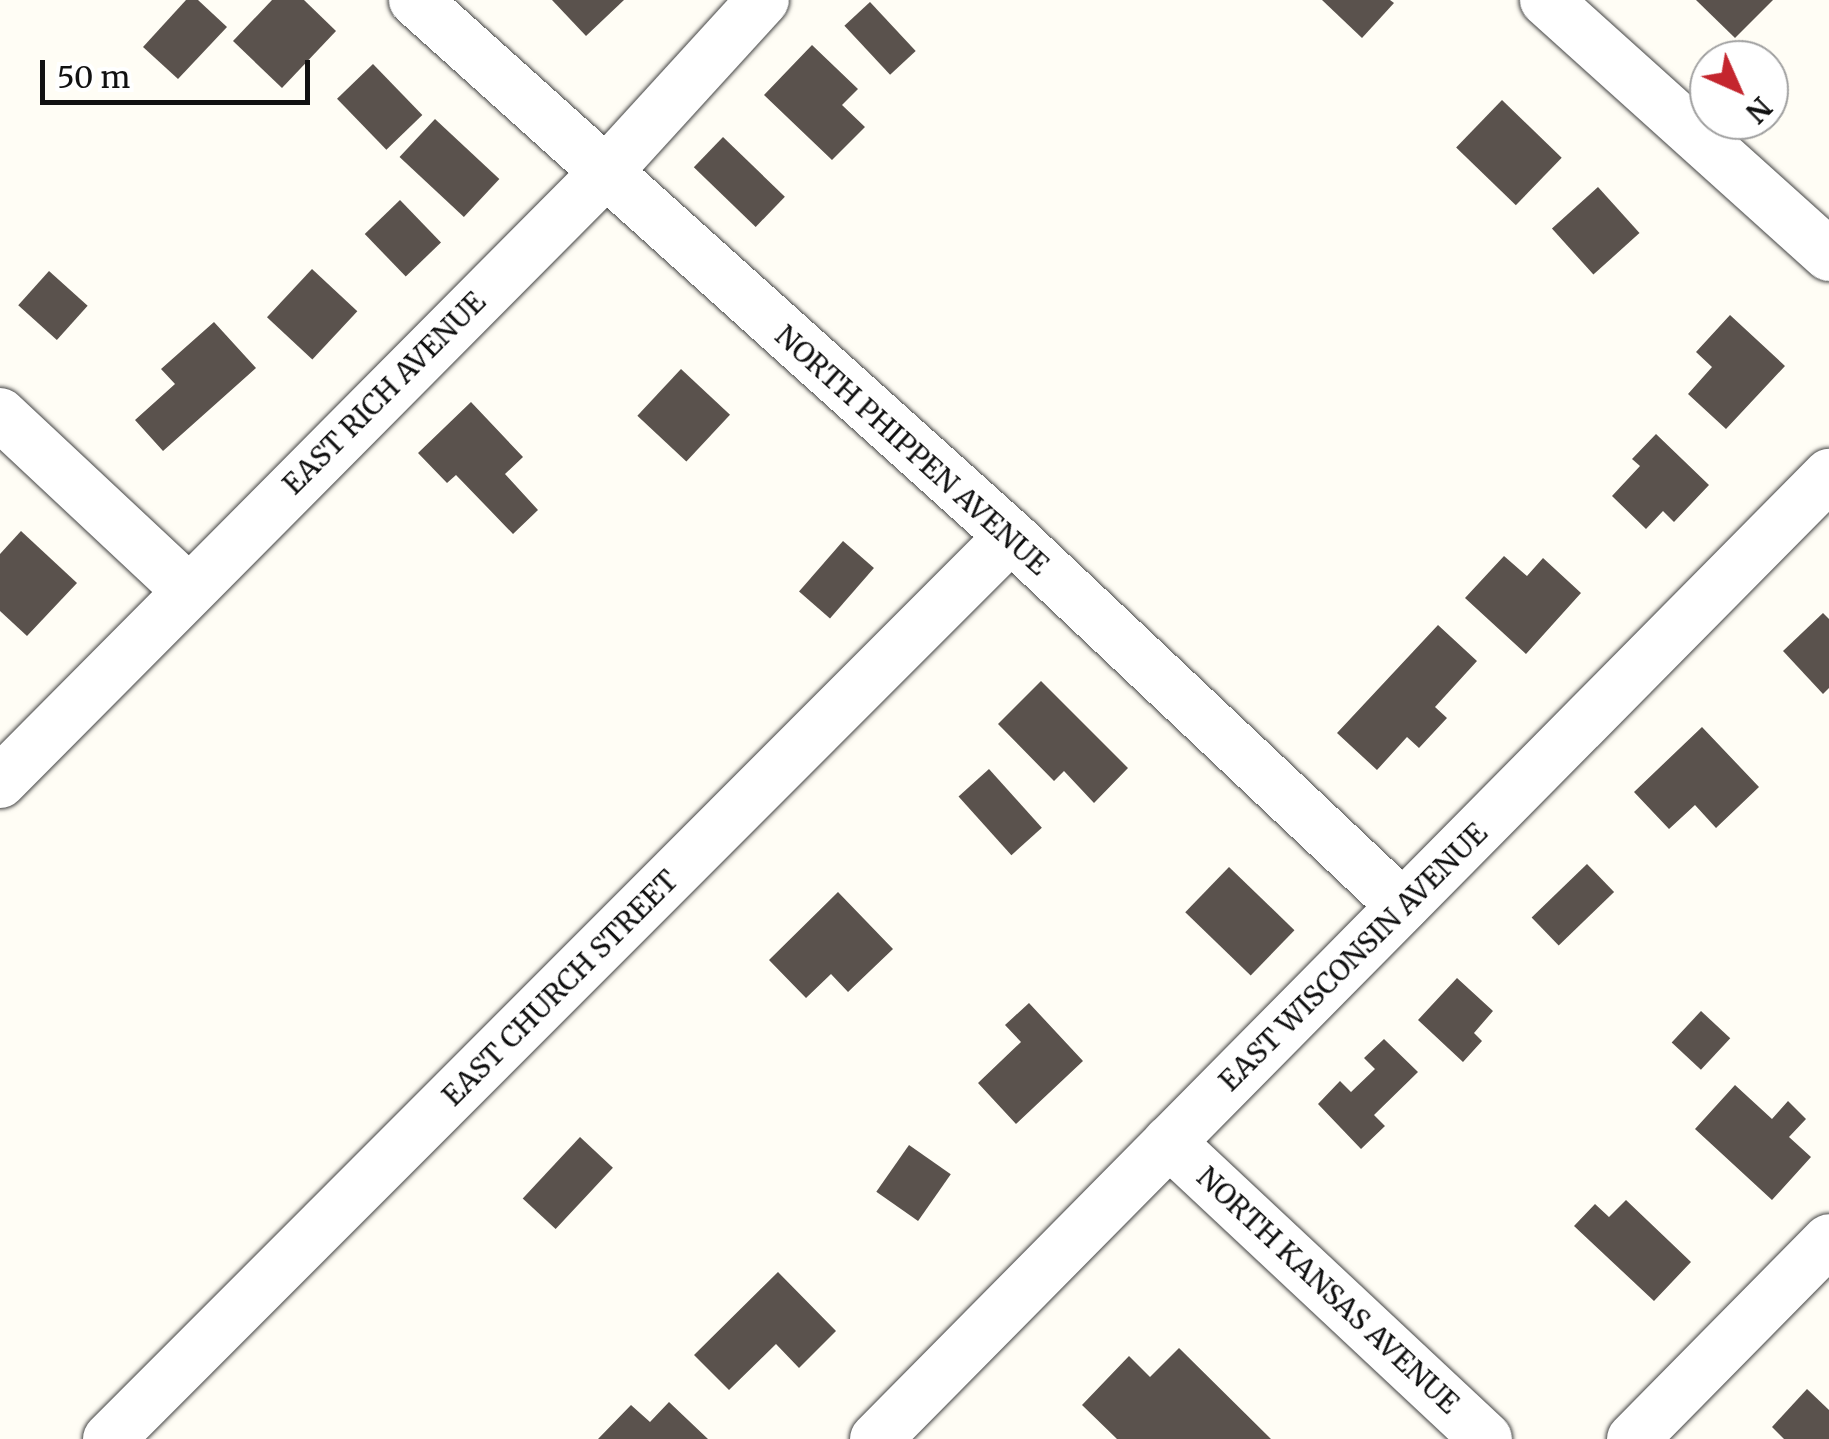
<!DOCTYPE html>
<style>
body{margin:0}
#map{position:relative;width:1829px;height:1439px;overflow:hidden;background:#fffdf5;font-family:Merriweather,serif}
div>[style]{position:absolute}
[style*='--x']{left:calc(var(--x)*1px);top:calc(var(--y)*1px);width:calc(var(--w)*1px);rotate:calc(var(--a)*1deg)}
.building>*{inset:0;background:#5a524d;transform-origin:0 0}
.roads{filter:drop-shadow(0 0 2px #444) drop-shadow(0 0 2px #444)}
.minor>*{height:52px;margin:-26px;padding:0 26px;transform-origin:26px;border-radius:26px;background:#fff}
span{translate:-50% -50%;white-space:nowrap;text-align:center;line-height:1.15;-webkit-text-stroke:10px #fff;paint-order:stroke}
.street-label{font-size:28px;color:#111}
.north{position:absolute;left:1689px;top:40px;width:100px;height:100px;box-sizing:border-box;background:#fff;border:2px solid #a0a0a0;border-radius:50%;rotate:135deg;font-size:28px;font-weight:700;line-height:40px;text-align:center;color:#111}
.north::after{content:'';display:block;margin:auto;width:35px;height:45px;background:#c4262e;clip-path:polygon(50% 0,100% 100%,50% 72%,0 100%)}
.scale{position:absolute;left:40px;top:60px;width:270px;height:45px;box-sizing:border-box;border:5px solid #111;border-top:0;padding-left:12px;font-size:30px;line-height:35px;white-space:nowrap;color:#111;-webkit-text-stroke:8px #fff;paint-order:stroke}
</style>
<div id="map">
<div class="building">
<i style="clip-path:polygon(186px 0,198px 0,227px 27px,178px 79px,143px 47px)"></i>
<i style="clip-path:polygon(272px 0,304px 0,336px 31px,282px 88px,233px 41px)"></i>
<i style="clip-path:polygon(552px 0,624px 0,586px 36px)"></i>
<i style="clip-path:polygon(1322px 0,1390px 0,1394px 3px,1362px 38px)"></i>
<i style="clip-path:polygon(1696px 0,1773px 0,1735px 38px)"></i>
<i style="left:870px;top:2px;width:67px;height:35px;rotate:47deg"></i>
<i style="clip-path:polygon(812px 45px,858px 89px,842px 105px,865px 127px,832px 160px,764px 95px)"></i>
<i style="left:373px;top:64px;width:71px;height:50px;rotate:46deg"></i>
<i style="left:1502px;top:100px;width:83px;height:66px;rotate:44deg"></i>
<i style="left:435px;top:119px;width:88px;height:52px;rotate:43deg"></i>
<i style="left:723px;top:137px;width:86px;height:42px;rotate:44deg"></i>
<i style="left:1598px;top:187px;width:62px;height:62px;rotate:48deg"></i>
<i style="left:400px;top:200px;width:59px;height:49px;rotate:46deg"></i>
<i style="left:312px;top:269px;width:62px;height:66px;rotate:43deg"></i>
<i style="left:49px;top:271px;width:52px;height:46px;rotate:42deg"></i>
<i style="clip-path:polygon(1730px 315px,1785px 366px,1726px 429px,1688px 394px,1712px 367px,1696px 352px)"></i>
<i style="clip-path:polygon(214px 322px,256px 368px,163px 451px,135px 420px,175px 384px,161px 369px)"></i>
<i style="left:681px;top:369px;width:67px;height:64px;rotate:43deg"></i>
<i style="clip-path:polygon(471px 402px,523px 457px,505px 474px,538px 510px,513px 534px,456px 475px,447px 483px,418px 453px)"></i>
<i style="clip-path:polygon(1656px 434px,1709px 485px,1674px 522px,1663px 511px,1646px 529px,1612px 496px,1640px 466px,1632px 459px)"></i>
<i style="clip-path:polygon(21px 531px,77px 583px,27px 636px,0 611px,0 554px)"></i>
<i style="left:843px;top:541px;width:41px;height:67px;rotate:41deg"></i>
<i style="clip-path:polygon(1504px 556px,1527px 576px,1543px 558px,1581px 593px,1526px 654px,1465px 598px)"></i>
<i style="clip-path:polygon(1823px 613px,1829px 619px,1829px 688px,1823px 694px,1783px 651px)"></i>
<i style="clip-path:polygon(1438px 625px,1477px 661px,1435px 707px,1447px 718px,1419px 748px,1407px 737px,1377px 770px,1337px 733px)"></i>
<i style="clip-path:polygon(1041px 681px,1128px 768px,1094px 803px,1064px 771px,1054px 781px,998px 724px)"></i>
<i style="clip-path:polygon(1702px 727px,1759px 787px,1716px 828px,1695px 805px,1669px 829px,1634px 792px)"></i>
<i style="left:989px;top:769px;width:79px;height:41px;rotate:48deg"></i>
<i style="left:1587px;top:864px;width:39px;height:77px;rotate:46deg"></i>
<i style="left:1229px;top:867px;width:91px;height:63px;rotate:44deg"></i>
<i style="clip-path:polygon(838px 892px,893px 949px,848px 992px,831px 974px,806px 998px,769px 960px)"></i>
<i style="clip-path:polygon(1457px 978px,1493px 1011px,1474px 1033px,1482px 1041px,1463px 1062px,1418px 1020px)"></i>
<i style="clip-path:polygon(1029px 1003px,1083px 1061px,1016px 1124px,978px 1083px,1021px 1042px,1005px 1025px)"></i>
<i style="left:1701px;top:1011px;width:40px;height:43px;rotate:43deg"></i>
<i style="clip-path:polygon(1384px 1039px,1418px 1072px,1374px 1115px,1385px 1126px,1361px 1149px,1318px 1104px,1340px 1081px,1351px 1092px,1375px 1069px,1364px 1058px)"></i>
<i style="clip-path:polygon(1735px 1085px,1772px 1119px,1788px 1101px,1806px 1119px,1789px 1137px,1811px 1157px,1772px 1200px,1695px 1129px)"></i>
<i style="left:580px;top:1137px;width:45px;height:84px;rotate:43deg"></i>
<i style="left:909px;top:1145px;width:51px;height:57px;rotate:35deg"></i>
<i style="clip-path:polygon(1626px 1200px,1691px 1262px,1654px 1301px,1574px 1226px,1595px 1204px,1609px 1217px)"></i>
<i style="clip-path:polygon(778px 1272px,836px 1331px,799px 1368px,776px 1344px,729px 1390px,694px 1355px)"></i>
<i style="clip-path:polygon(1179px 1348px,1271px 1439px,1117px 1439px,1082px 1405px,1129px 1356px,1150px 1377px)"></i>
<i style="clip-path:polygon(1807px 1389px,1829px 1410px,1829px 1439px,1784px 1439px,1772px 1427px)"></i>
<i style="clip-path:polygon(669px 1402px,708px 1439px,598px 1439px,631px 1405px,650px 1422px)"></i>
</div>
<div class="roads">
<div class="minor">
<i style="--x:415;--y:0;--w:802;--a:41.97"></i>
<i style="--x:1011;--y:536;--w:539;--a:43.35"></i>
<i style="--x:1546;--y:0;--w:381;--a:42"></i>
<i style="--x:0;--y:414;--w:256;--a:43.1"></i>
<i style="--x:0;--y:782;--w:856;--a:-45.19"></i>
<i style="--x:603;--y:175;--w:237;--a:-47.6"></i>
<i style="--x:1169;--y:1142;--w:434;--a:43.1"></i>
<i style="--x:109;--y:1439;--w:1276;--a:-45.03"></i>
<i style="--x:876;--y:1439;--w:1356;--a:-45.33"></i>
<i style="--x:1633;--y:1439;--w:279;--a:-45.4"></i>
</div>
</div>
<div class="street-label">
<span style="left:384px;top:393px;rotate:-45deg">EAST RICH AVENUE</span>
<span style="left:912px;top:450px;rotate:42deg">NORTH PHIPPEN AVENUE</span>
<span style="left:1353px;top:957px;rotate:-45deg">EAST WISCONSIN AVENUE</span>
<span style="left:560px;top:988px;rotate:-45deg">EAST CHURCH STREET</span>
<span style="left:1328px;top:1290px;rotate:43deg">NORTH KANSAS AVENUE</span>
</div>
<div class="north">N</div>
<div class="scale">50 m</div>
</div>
